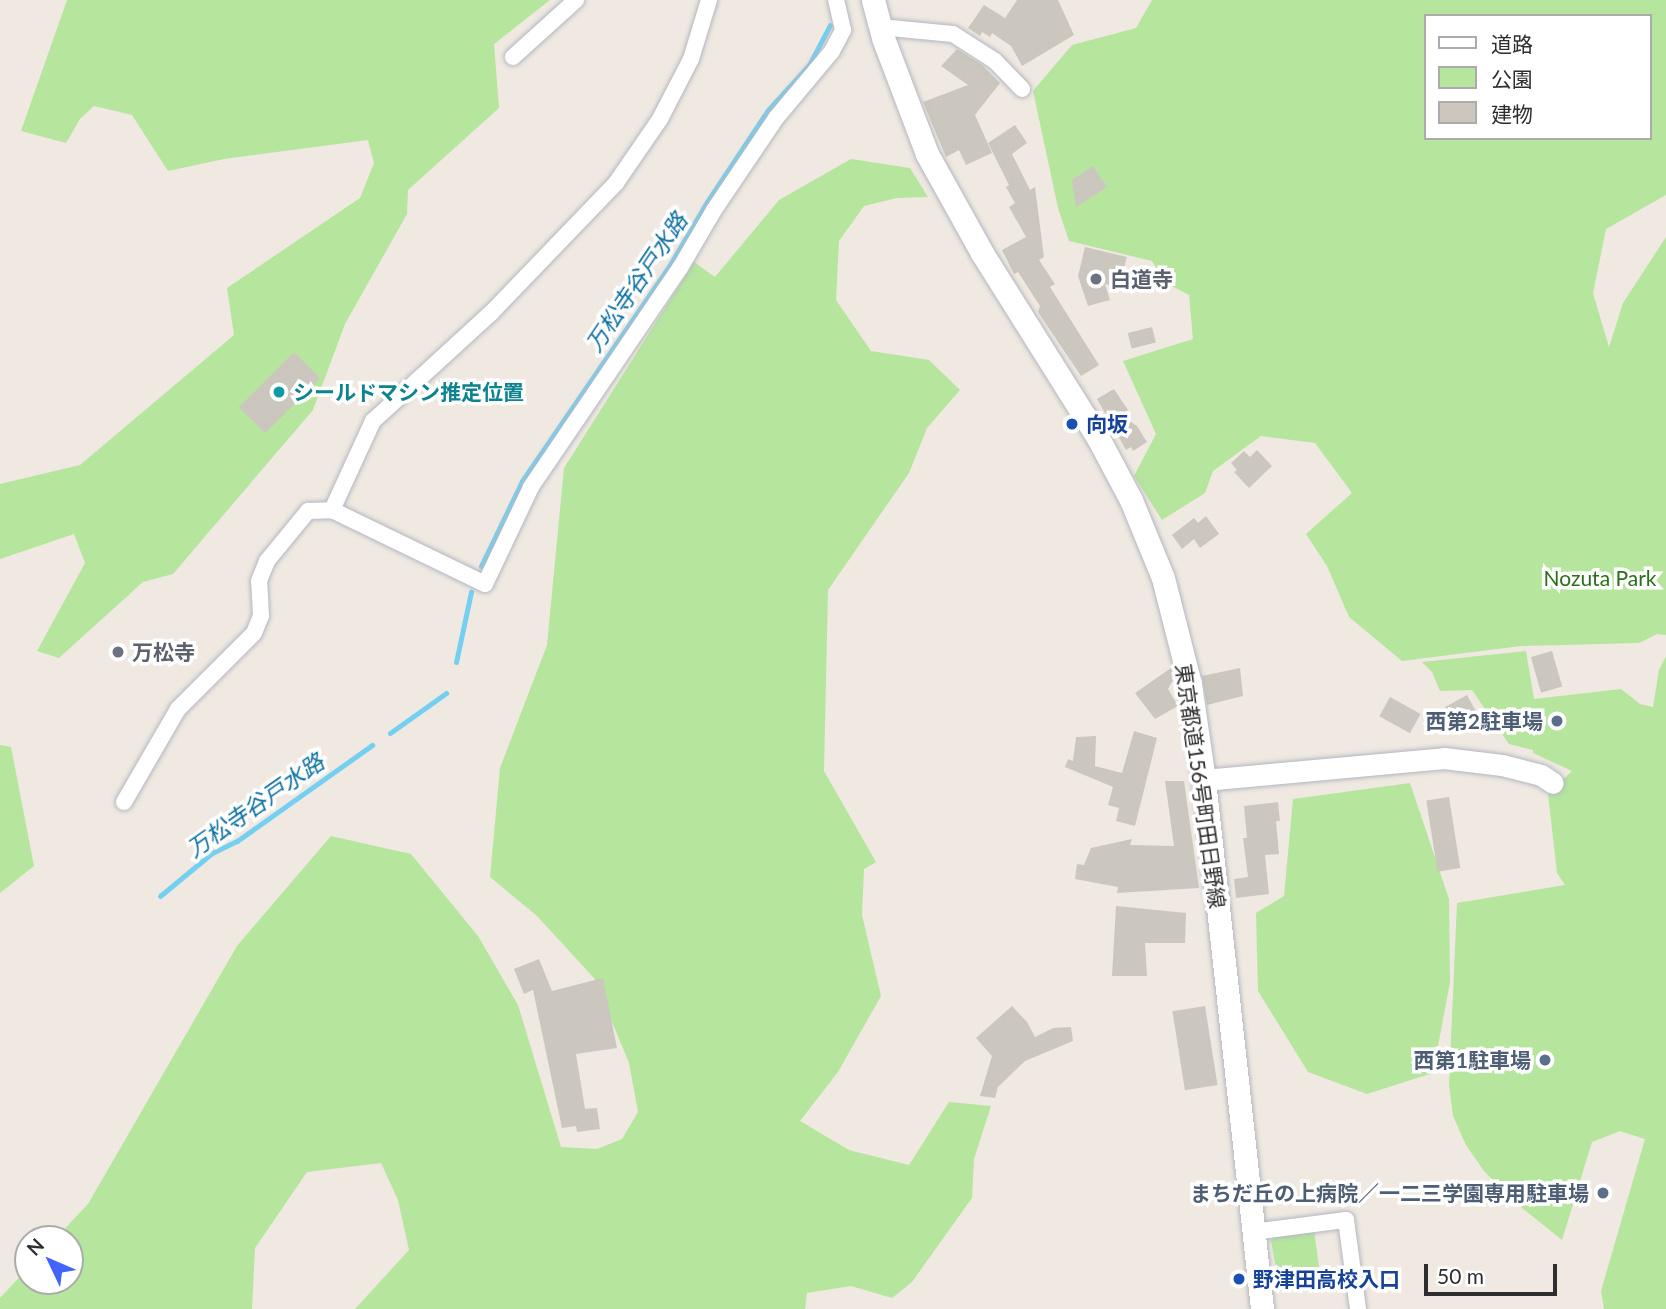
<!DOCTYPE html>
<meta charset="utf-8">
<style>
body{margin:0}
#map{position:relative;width:1666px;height:1309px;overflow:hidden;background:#efe9e1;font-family:Lato,"Noto Sans JP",sans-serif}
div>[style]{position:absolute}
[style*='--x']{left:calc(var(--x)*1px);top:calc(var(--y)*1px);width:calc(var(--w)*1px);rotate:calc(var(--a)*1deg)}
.green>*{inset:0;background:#b6e59e}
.stream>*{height:5px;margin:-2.5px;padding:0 2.5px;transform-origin:2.5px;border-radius:2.5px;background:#75cff0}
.building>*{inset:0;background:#cbc7bf;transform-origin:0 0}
.roads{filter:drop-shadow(0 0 2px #b4b7c1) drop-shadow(0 0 2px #b4b7c1)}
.minor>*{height:16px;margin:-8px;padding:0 8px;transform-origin:8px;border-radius:8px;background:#fff}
.tertiary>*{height:21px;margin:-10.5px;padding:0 10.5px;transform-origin:10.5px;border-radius:10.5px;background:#fff}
.secondary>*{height:23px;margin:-11.5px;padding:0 11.5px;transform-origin:11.5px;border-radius:11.5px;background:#fff}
.dots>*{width:19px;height:19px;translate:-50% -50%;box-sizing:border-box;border:4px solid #fff;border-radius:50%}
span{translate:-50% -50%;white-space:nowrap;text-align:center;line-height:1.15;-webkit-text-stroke:7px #fff;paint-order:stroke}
.worship-label{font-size:21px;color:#5b616d;font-weight:700}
.left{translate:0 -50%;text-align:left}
.culture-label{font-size:21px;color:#0d838f;font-weight:700}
.transit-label{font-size:21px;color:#164399;font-weight:700}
.park-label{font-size:21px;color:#2c6e1b}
.service-label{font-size:21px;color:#4e5e75;font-weight:700}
.right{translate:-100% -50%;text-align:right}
.street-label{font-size:21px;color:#2e2e2e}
.water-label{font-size:23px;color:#0d6fa3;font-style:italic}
.legend{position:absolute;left:1424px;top:14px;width:228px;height:126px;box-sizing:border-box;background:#fff;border:2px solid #ababab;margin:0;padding:9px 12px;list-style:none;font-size:21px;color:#2e2e2e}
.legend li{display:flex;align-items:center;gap:14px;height:35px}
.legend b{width:35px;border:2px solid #ababab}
.north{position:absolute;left:14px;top:1225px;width:70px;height:70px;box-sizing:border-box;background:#fff;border:2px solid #ababab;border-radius:50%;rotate:314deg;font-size:19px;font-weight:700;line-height:28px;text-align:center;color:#2e2e2e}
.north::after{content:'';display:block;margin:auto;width:24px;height:32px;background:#4264fb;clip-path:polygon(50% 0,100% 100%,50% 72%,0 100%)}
.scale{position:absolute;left:1424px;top:1264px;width:133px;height:32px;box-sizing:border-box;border:4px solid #2e2e2e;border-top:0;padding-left:9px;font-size:21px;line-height:24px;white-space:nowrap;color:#2e2e2e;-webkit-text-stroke:5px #fff;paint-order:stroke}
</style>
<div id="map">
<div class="green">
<i style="clip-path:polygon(67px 0,550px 0,494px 44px,499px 108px,408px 190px,407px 214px,345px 324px,313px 410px,173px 574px,143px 582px,59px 658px,37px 651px,85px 563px,74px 534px,0 559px,0 484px,80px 465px,234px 335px,227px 288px,360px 198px,374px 163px,368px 140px,224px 159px,168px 171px,132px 115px,94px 106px,80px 119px,66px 143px,21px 131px)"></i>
<i style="clip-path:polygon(evenodd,1152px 0,1666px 0,1666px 195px,1606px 229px,1593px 293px,1609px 347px,1623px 303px,1666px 237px,1666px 635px,1657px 634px,1639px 643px,1521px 646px,1402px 661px,1349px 617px,1327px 566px,1306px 534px,1352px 493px,1315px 443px,1261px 436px,1213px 471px,1205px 493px,1162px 520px,1134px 476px,1156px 434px,1123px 361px,1193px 339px,1189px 295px,1166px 283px,1152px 261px,1069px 241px,1058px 208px,1033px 91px,1072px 45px,1136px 28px,1152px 0,1426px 16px,1650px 16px,1650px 138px,1426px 138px,1426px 16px)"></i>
<i style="clip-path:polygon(851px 159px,910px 168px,928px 197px,897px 198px,864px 206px,839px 241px,836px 300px,871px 351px,929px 360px,960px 390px,927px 428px,909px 473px,828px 590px,824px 771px,876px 862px,864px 869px,862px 915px,881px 996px,838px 1072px,800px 1121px,849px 1150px,909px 1165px,949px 1102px,991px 1106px,974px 1159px,972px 1198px,912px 1282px,892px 1298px,851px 1286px,807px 1293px,805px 1309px,355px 1309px,409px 1250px,398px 1200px,381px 1163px,307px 1172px,255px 1248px,252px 1309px,0 1309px,0 1298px,28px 1268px,28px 1281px,70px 1281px,70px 1239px,55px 1239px,88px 1204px,237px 946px,331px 836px,411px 854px,478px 936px,518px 1005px,561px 1147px,597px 1149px,622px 1139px,638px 1112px,629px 1063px,594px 978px,537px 916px,490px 877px,500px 768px,547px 645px,564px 468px,694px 262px,715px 277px,779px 200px)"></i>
<i style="clip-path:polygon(1526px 651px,1534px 699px,1621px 689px,1640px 704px,1653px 707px,1659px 670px,1666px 656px,1666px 1309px,1604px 1309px,1601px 1291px,1645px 1139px,1620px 1131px,1592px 1142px,1562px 1240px,1512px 1200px,1484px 1171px,1466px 1145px,1453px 1116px,1449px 1085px,1457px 903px,1565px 885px,1557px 873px,1548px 794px,1572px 771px,1533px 753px,1533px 750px,1509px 744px,1472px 690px,1440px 691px,1432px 672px,1422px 662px)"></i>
<i style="clip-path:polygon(0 745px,11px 747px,34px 866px,0 893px)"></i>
<i style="clip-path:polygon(1410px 783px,1449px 899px,1450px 982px,1433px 1073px,1367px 1094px,1308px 1072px,1258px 991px,1256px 913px,1284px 896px,1293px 799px)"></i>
<i style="clip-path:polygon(1314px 1230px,1320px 1274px,1278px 1279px,1271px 1241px,1274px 1235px)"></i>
</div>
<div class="stream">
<i style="--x:481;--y:566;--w:94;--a:-64.2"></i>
<i style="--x:522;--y:481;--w:264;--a:-55.6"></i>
<i style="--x:671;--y:263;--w:71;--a:-59.5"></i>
<i style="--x:707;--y:202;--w:110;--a:-56.5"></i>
<i style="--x:768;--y:110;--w:61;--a:-47.7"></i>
<i style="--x:809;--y:65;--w:45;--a:-62.3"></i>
<i style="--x:456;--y:662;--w:72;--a:-77.9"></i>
<i style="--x:390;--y:733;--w:69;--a:-35.5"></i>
<i style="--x:160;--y:896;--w:67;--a:-39.6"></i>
<i style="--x:212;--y:853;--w:28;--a:-26"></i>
<i style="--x:237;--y:841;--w:166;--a:-35.4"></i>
</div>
<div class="building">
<i style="clip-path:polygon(1017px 0,1058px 0,1074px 35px,1022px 66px,1011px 46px,992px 33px,990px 37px,982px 32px,980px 36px,968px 28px,984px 5px,1005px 18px)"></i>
<i style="clip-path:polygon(957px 49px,982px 65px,1000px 83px,975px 115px,992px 153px,966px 165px,959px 150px,946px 157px,923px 102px,968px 85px,941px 66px)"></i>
<i style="clip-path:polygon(1015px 125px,1027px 143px,1012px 154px,1030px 190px,1035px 187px,1044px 257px,1039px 260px,1055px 284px,1050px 287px,1099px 365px,1081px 376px,1038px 312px,1040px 306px,1018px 272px,1014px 274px,1002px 250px,1026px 237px,1009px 207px,1015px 203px,1006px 187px,1009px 185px,988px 143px)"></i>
<i style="clip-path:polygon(1093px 166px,1107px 187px,1076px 207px,1072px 180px)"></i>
<i style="clip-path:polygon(1085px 247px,1127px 257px,1118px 288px,1105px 284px,1110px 300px,1088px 306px,1078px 276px)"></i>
<i style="left:1152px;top:327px;width:16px;height:25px;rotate:76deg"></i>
<i style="left:294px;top:352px;width:37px;height:78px;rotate:45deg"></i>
<i style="clip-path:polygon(1114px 389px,1128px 410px,1120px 415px,1137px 426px,1147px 442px,1133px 451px,1131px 447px,1126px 450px,1097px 399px)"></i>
<i style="clip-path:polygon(1257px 450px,1272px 466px,1249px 488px,1234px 472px,1237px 470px,1231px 463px,1244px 451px,1250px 457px)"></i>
<i style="clip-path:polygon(1206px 516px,1219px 534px,1200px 548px,1194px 539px,1182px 549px,1172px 535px,1194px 518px,1198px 523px)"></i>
<i style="left:1552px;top:651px;width:37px;height:22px;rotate:74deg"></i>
<i style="clip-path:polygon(1171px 668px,1174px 678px,1168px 689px,1178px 706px,1155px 719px,1135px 693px)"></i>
<i style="clip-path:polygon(1240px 668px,1243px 696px,1207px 705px,1202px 676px)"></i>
<i style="left:1467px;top:695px;width:23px;height:25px;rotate:61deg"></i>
<i style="left:1390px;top:697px;width:35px;height:22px;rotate:29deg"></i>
<i style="clip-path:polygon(1134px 731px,1157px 738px,1135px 826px,1116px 821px,1119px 808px,1108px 805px,1113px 787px,1065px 767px,1068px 759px,1073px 761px,1076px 737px,1096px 736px,1095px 766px,1122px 773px)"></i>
<i style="clip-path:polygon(1165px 781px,1184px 781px,1199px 888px,1117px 893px,1118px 887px,1075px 879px,1077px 864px,1084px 865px,1091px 848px,1132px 839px,1130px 845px,1174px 846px)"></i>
<i style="left:1449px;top:797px;width:72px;height:23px;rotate:81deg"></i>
<i style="clip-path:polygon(1278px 802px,1280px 821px,1276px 821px,1279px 854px,1265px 855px,1269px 894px,1236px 898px,1234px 879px,1248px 877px,1243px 838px,1247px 838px,1244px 806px)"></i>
<i style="clip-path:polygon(1116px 906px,1186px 913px,1185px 943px,1145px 943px,1147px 976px,1112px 976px)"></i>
<i style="clip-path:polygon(539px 959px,552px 991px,603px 978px,617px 1048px,576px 1054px,585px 1109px,597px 1108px,600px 1129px,577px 1132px,576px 1126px,562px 1128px,533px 990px,524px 994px,514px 969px)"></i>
<i style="clip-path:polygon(1012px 1006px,1027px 1022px,1035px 1037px,1053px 1028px,1071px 1027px,1073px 1041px,1025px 1061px,998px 1087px,995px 1098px,980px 1096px,992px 1056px,976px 1038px)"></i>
<i style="left:1205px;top:1006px;width:80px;height:33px;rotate:81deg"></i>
</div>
<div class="roads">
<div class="minor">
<i style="--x:880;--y:27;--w:73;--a:5.5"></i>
<i style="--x:953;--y:34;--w:50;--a:32.7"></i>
<i style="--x:995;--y:61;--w:39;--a:46"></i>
<i style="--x:513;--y:57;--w:85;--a:-42.1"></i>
<i style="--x:332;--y:510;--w:98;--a:-65.3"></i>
<i style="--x:373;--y:421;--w:160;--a:-42.5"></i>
<i style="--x:491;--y:313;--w:180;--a:-46.1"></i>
<i style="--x:616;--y:183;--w:78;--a:-55.5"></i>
<i style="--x:660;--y:119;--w:68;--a:-62.7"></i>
<i style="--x:691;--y:59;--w:62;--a:-73"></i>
<i style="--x:124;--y:802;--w:108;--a:-59.9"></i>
<i style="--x:178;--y:709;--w:107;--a:-45"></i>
<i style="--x:254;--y:633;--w:18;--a:-68"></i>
<i style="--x:261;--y:616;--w:35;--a:-93"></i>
<i style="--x:259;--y:581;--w:22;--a:-68"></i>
<i style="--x:267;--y:561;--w:65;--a:-50.6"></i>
<i style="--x:308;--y:511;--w:24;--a:-2"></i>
<i style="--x:332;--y:510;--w:170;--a:25.8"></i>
<i style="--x:485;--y:584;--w:107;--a:-64.6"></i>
<i style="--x:531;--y:487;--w:265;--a:-55.8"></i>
<i style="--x:680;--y:268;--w:67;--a:-59.6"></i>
<i style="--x:714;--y:210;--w:111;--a:-56"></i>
<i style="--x:776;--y:118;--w:87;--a:-50.1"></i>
<i style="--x:832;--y:51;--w:24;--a:-62"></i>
<i style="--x:843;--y:30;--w:31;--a:-103"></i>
<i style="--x:1253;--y:1232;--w:94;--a:-7.4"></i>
<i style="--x:1346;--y:1220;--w:90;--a:82.3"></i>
</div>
<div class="tertiary">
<i style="--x:1204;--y:780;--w:241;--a:-5.2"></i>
<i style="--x:1444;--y:758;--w:58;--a:6.9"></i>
<i style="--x:1502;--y:765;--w:40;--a:14.4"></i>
<i style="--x:1541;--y:775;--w:14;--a:34"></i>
</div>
<div class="secondary">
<i style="--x:873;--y:0;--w:39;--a:75"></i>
<i style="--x:883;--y:38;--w:124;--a:69.2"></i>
<i style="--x:927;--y:154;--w:113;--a:60.9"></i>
<i style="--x:982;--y:253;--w:216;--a:57.9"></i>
<i style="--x:1097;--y:436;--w:72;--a:62"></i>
<i style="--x:1131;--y:500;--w:84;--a:67.7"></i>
<i style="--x:1163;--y:578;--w:109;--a:75.7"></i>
<i style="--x:1190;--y:684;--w:97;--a:81.7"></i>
<i style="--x:1204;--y:780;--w:532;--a:83.74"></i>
</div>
</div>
<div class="dots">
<i style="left:1096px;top:279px;background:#6b7280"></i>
<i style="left:279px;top:392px;background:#0f9aa8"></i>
<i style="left:1072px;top:424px;background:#1a4fb4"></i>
<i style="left:118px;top:652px;background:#6b7280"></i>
<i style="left:1557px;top:721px;background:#5c6f8a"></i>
<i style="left:1545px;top:1060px;background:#5c6f8a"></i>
<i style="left:1603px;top:1193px;background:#5c6f8a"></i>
<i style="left:1239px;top:1279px;background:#1a4fb4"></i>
</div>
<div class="worship-label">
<span class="left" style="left:1110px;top:279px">白道寺</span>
<span class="left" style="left:132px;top:652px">万松寺</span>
</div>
<div class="culture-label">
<span class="left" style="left:293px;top:392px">シールドマシン推定位置</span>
</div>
<div class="transit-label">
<span class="left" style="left:1086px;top:424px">向坂</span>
<span class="left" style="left:1253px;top:1279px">野津田高校入口</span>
</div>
<div class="park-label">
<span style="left:1600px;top:578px">Nozuta Park</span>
</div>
<div class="service-label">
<span class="right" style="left:1543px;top:721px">西第2駐車場</span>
<span class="right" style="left:1531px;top:1060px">西第1駐車場</span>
<span class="right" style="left:1589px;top:1193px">まちだ丘の上病院／一二三学園専用駐車場</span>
</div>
<div class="street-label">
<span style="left:1201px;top:786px;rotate:82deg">東京都道156号町田日野線</span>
</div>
<div class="water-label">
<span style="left:636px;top:282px;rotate:-56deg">万松寺谷戸水路</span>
<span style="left:255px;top:805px;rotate:-35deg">万松寺谷戸水路</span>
</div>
<ul class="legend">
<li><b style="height:9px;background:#fff"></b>道路</li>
<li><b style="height:19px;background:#b6e59e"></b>公園</li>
<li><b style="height:19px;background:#cbc7bf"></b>建物</li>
</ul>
<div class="north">N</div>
<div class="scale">50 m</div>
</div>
